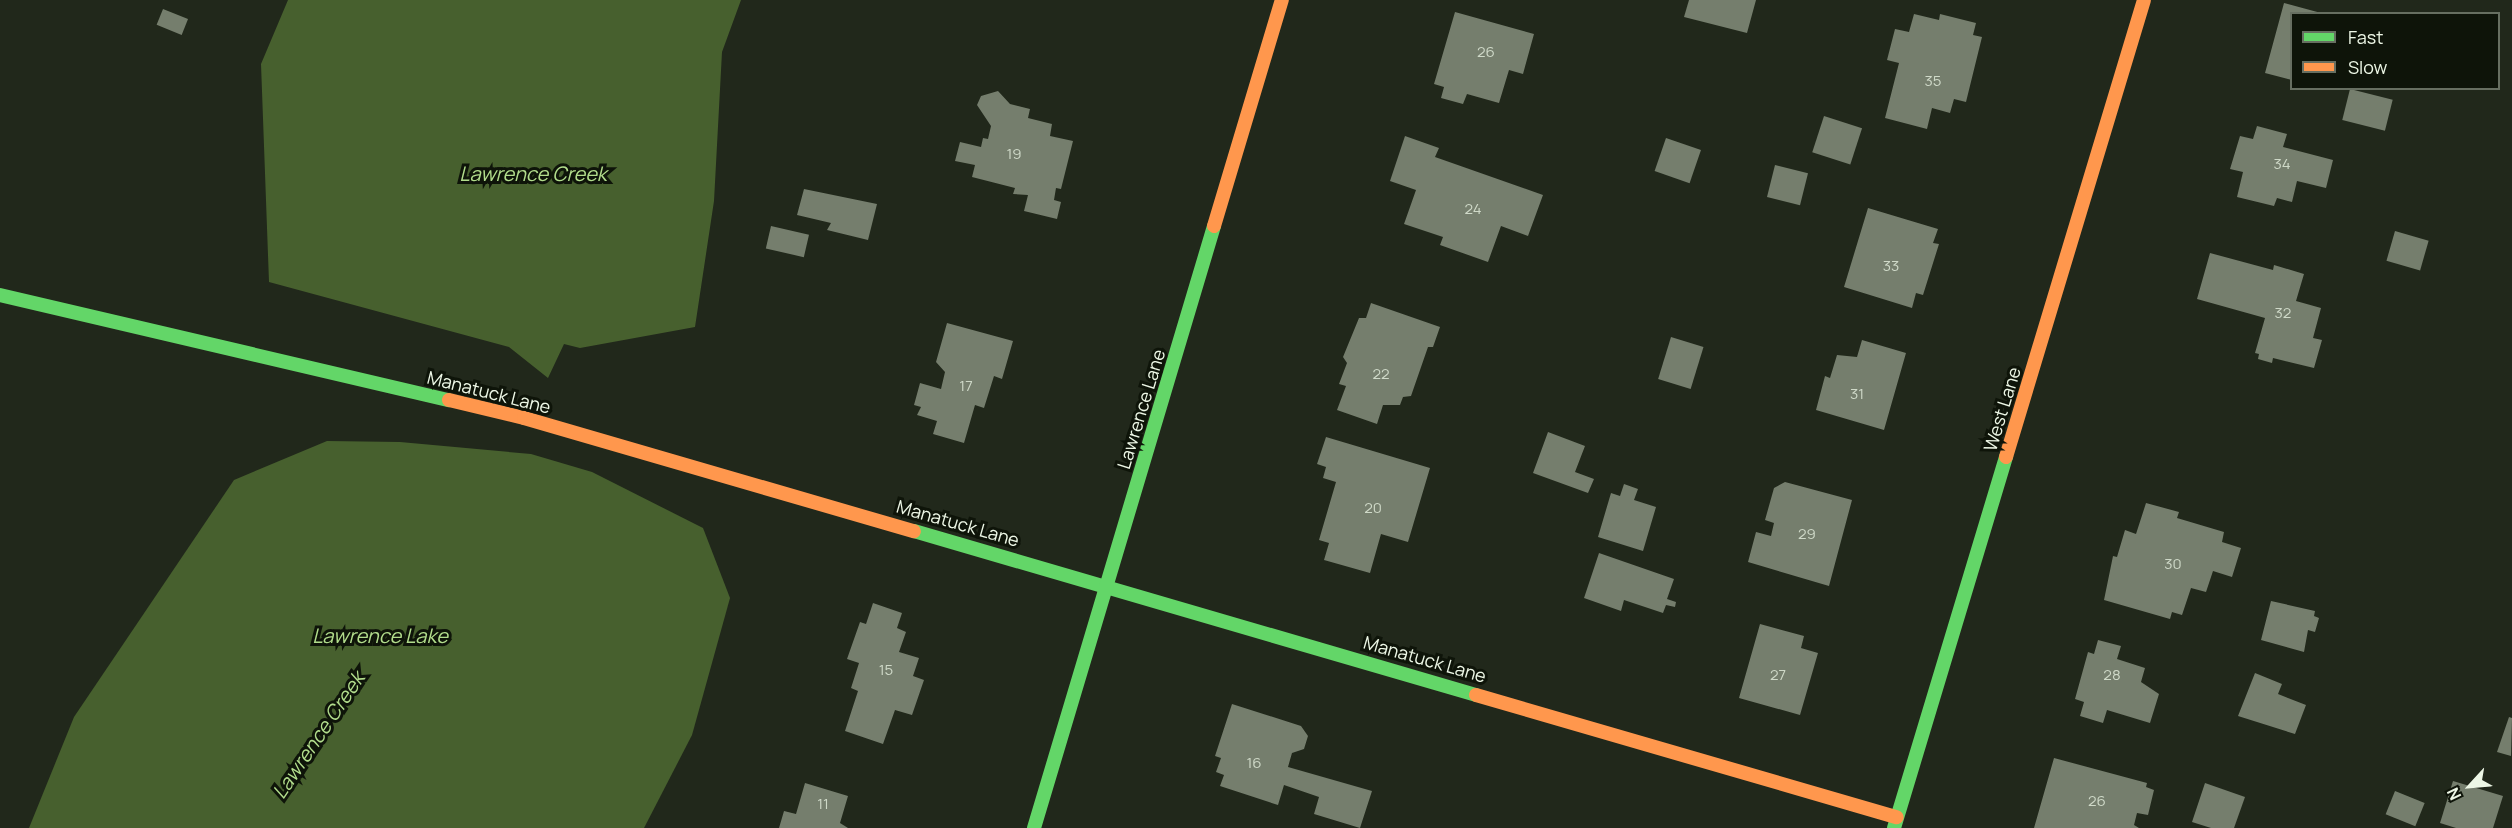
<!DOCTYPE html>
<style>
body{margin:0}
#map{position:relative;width:2512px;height:828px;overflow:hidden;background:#21281b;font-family:Manrope,sans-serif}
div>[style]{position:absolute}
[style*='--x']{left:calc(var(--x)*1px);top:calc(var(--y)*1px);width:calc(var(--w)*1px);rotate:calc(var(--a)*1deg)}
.water>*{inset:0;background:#47602e}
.building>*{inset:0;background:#757e6d;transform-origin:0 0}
.fast>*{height:14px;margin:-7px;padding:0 7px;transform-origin:7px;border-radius:7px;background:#63d668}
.slow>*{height:14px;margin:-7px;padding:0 7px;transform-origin:7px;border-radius:7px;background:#ff974d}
span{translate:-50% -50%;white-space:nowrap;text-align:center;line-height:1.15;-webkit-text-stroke:6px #0e1409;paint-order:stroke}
.number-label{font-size:15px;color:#cfd9c8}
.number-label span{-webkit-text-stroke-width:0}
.street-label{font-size:18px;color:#edf7e6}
.water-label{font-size:20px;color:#b2dd8c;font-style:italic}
.legend{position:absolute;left:2290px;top:12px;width:210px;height:78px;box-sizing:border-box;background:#0e1409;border:2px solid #676f61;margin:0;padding:8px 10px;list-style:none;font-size:18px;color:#edf7e6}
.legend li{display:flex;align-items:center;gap:12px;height:30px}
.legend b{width:30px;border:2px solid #676f61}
.north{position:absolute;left:2440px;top:756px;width:60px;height:60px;-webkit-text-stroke:4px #0e1409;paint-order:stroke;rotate:244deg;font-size:16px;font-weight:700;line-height:24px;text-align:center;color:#edf7e6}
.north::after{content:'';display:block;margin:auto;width:21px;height:27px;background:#edf7e6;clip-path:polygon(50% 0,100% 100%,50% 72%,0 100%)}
</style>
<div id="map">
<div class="water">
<i style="clip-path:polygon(288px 0,741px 0,722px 52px,714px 201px,695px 327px,580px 348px,564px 344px,548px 378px,509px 347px,269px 282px,261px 64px)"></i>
<i style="clip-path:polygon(327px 441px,400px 442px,531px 454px,592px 472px,703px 528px,730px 598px,692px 735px,644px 828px,29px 828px,74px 717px,234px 480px)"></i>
</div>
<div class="building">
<i style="clip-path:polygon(1689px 0,1756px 0,1747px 33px,1684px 17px)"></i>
<i style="clip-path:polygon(2284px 3px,2321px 13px,2292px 14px,2292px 80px,2265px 73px)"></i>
<i style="left:163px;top:9px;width:27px;height:17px;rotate:22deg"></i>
<i style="clip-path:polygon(1455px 12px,1534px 34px,1523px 74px,1509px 70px,1499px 103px,1467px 94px,1463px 104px,1441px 98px,1444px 87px,1434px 84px)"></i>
<i style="clip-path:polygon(1914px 14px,1939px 20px,1940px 14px,1976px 23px,1973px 35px,1982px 37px,1966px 102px,1954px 99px,1950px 113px,1932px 108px,1927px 129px,1885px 118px,1899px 63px,1887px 60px,1895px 29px,1909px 32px)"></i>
<i style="left:2350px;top:89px;width:44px;height:32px;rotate:14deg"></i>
<i style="clip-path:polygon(998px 91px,1010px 104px,1030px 109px,1028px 118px,1052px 124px,1050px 136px,1073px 141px,1061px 189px,1056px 188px,1054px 200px,1061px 202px,1057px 219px,1024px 211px,1028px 195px,1013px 194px,1015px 188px,972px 177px,975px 165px,955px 161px,960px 142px,981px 147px,983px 138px,988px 139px,991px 126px,977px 105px,981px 96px)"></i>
<i style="left:1824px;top:116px;width:40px;height:38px;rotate:18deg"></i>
<i style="clip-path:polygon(2257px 126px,2287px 134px,2283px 147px,2333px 160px,2326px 188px,2297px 181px,2292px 202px,2277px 198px,2274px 206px,2237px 197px,2243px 172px,2230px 169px,2240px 136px,2253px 139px)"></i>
<i style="clip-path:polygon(1405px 136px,1439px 148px,1435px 157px,1543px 195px,1528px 236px,1501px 226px,1488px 262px,1440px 245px,1443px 237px,1404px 224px,1416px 190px,1390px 181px)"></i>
<i style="left:1666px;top:138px;width:37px;height:35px;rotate:19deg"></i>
<i style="left:1775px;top:165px;width:34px;height:33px;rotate:14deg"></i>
<i style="clip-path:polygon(804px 189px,877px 204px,868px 240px,827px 230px,831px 223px,797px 215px)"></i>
<i style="clip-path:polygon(1868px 208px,1938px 229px,1933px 243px,1939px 244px,1923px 295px,1916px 293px,1912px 308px,1844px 287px)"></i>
<i style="left:771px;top:226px;width:39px;height:23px;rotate:13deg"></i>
<i style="left:2395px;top:231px;width:35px;height:31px;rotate:16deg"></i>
<i style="clip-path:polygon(2210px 253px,2273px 270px,2274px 265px,2304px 274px,2296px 301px,2321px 308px,2313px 338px,2322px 340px,2314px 368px,2273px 358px,2272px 363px,2258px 359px,2259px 354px,2255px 353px,2265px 318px,2197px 299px)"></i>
<i style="clip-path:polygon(1371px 303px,1440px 327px,1433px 347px,1428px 347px,1411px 396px,1403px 397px,1400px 405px,1383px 405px,1377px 424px,1337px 410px,1346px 386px,1339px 384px,1347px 363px,1343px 357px,1359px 318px,1366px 318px)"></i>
<i style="clip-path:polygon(947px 323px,1013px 341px,1002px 379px,994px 376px,984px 408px,975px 405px,964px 443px,933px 434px,937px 421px,917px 415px,921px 407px,914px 405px,920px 383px,941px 389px,945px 372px,936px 362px)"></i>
<i style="left:1671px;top:337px;width:34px;height:44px;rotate:17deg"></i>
<i style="clip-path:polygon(1862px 340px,1906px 353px,1884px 430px,1816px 410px,1825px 376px,1830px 378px,1837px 355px,1857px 357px)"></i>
<i style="clip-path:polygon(1548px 432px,1585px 446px,1575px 472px,1594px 479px,1588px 493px,1533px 473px)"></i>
<i style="clip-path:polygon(1326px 437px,1430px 468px,1408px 542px,1381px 534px,1370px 573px,1324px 560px,1329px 543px,1319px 540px,1336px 482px,1323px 478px,1326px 467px,1317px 464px)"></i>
<i style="clip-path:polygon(1785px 482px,1852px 500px,1829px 586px,1748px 562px,1756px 532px,1771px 536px,1774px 523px,1765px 520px,1774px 488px)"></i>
<i style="clip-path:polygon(1624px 484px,1638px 489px,1634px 500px,1656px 507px,1643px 551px,1598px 537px,1611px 493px,1620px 496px)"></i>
<i style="clip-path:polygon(2146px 503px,2179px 512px,2177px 518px,2224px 532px,2222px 542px,2241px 548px,2232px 577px,2213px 571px,2206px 592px,2191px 588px,2182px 615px,2172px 612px,2170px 619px,2104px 600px,2113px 556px,2117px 557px,2125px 530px,2136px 534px)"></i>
<i style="clip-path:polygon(1599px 553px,1674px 579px,1667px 599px,1676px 602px,1675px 607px,1666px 605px,1663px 613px,1624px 600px,1621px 611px,1584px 598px)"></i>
<i style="clip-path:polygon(2271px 601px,2315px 611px,2314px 616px,2319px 618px,2315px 632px,2308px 630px,2304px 652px,2261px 640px)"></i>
<i style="clip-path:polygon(873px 603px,902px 613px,897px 628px,906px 632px,899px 652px,919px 658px,913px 676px,924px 680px,912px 715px,895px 710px,883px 744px,845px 731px,858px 691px,851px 688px,859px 663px,847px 659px,860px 622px,866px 624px)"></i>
<i style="clip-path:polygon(1760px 624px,1804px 636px,1801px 648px,1818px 653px,1800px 715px,1739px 698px)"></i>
<i style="clip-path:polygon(2098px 640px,2121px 646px,2117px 659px,2145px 668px,2141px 682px,2159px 694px,2150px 723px,2107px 710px,2103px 723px,2080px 716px,2084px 702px,2075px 699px,2088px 652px,2094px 654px)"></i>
<i style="clip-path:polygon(2255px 673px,2282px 684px,2278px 694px,2306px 705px,2295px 734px,2238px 716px)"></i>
<i style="clip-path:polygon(1232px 704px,1301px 726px,1308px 736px,1304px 749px,1292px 753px,1288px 767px,1372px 791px,1360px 828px,1314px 814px,1319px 797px,1284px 785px,1278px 805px,1220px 786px,1224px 775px,1216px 772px,1221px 758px,1215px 756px)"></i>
<i style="clip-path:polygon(2509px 717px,2512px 718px,2511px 756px,2497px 752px)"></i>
<i style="clip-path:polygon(2054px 758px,2147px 783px,2146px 787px,2154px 790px,2148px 815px,2137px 813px,2134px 825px,2139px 828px,2034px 828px)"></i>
<i style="clip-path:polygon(2453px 781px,2503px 796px,2493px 828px,2456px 828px,2440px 823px)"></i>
<i style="clip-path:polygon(805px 783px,848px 796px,840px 823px,848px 828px,779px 828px,784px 811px,796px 814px)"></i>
<i style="clip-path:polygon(2205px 783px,2245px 797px,2234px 828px,2211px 828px,2192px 822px)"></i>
<i style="left:2395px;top:791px;width:32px;height:25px;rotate:22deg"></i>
</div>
<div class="fast">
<i style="--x:0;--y:295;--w:461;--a:13.2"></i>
<i style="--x:914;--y:531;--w:585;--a:16.27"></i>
<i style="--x:1034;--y:828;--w:628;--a:-73.35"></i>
<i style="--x:1894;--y:828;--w:388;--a:-73.2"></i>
</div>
<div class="slow">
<i style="--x:1214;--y:226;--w:236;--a:-73.3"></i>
<i style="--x:449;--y:400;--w:77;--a:13.5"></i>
<i style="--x:524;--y:418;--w:406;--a:16.2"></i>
<i style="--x:2006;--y:457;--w:477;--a:-73.2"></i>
<i style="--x:1476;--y:695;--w:438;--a:16.2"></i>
</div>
<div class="number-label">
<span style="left:1486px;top:52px">26</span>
<span style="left:1933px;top:81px">35</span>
<span style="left:1014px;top:154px">19</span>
<span style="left:2282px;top:164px">34</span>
<span style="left:1473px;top:209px">24</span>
<span style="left:1891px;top:266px">33</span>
<span style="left:2283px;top:313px">32</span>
<span style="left:1381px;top:374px">22</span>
<span style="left:966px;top:386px">17</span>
<span style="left:1857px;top:394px">31</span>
<span style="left:1373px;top:508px">20</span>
<span style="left:1807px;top:534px">29</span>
<span style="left:2173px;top:564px">30</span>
<span style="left:886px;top:670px">15</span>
<span style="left:1778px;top:675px">27</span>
<span style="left:2112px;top:675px">28</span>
<span style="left:1254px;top:763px">16</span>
<span style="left:2097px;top:801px">26</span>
<span style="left:823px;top:804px">11</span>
</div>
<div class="street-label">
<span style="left:489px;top:392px;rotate:14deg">Manatuck Lane</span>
<span style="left:1141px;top:409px;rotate:-73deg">Lawrence Lane</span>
<span style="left:2002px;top:409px;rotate:-73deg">West Lane</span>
<span style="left:958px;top:523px;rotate:16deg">Manatuck Lane</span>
<span style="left:1425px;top:659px;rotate:16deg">Manatuck Lane</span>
</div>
<div class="water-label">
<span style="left:533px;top:173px">Lawrence Creek</span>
<span style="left:380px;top:635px">Lawrence Lake</span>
<span style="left:318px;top:735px;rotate:-56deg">Lawrence Creek</span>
</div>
<ul class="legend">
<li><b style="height:8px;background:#63d668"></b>Fast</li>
<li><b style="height:8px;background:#ff974d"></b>Slow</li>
</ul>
<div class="north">N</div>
</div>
